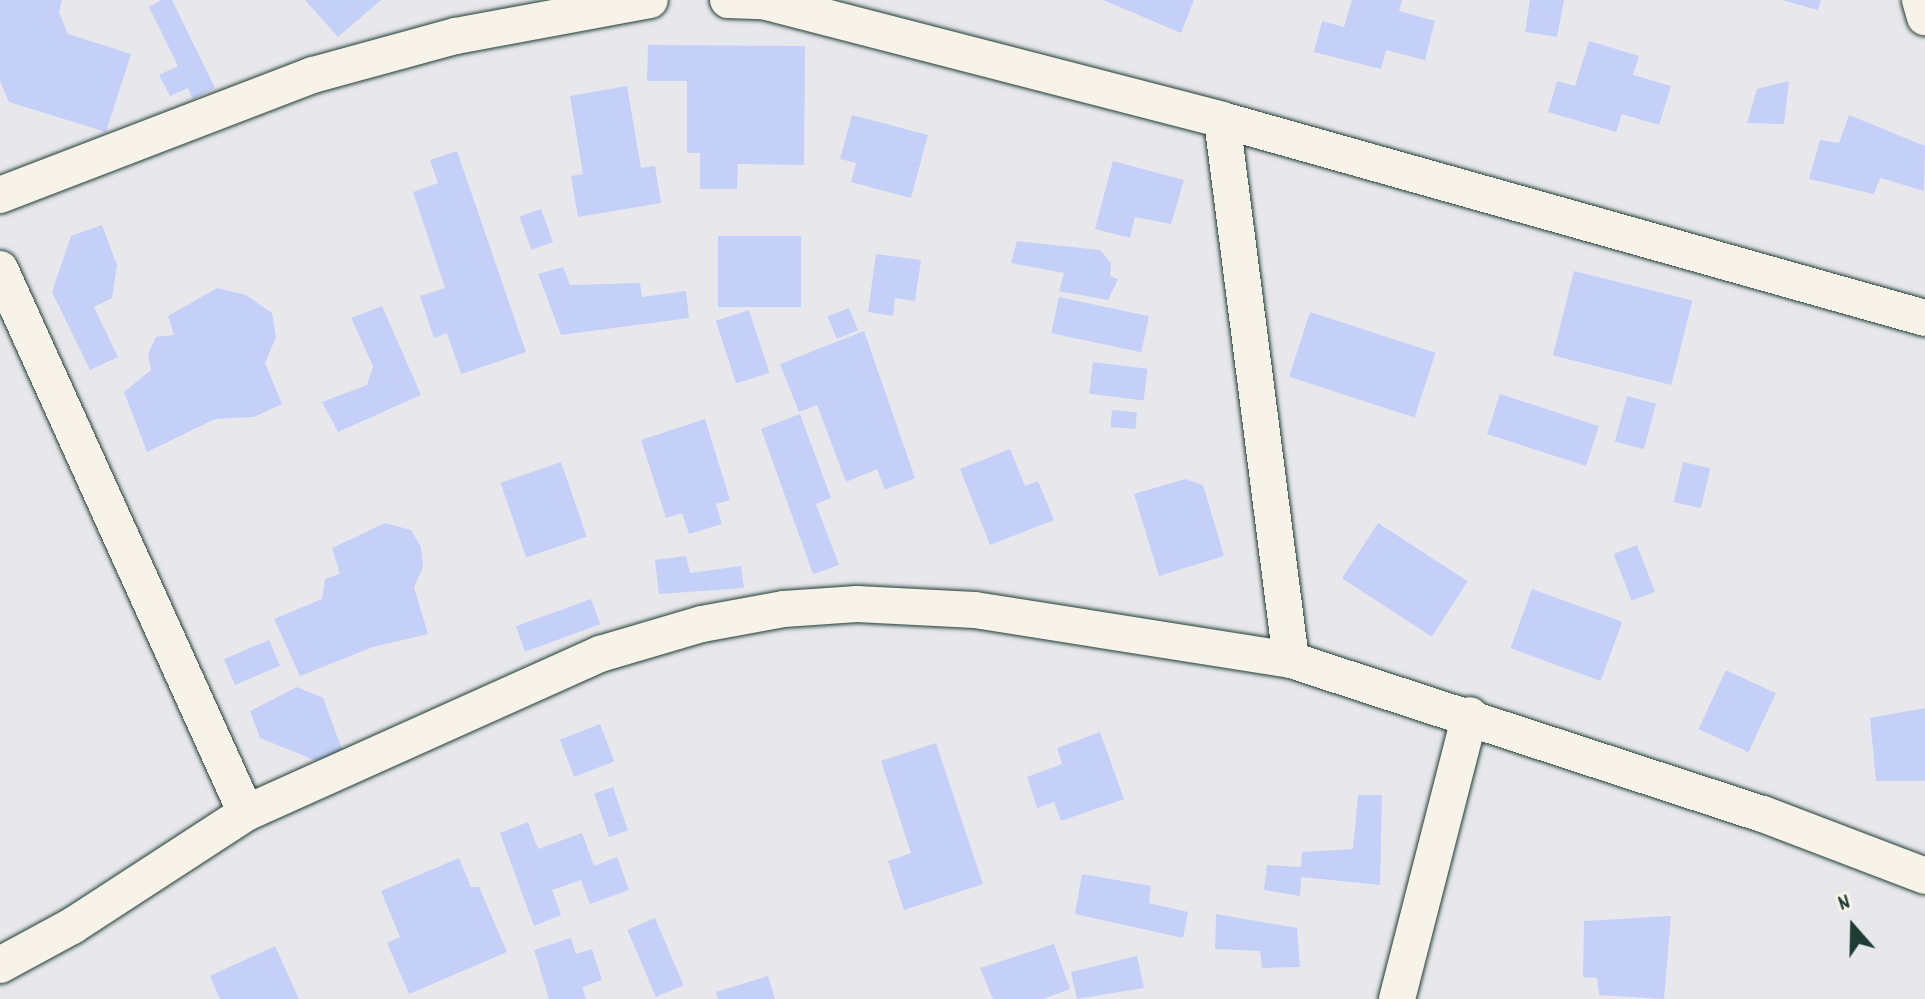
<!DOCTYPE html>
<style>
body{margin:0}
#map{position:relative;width:1925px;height:999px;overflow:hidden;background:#e8e8ec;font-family:Dekko,sans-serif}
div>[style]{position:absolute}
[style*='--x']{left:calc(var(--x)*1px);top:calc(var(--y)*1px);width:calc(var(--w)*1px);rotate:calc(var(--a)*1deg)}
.building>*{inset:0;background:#c4d0f7;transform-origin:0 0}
.roads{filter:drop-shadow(0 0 2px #1f3d34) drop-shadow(0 0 2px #1f3d34)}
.street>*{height:36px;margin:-18px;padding:0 18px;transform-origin:18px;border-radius:18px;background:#f7f3e8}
span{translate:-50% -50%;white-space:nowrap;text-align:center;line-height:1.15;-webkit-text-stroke:6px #f7f3e8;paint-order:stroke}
.north{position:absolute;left:1813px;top:887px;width:80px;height:80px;-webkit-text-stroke:6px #f7f3e8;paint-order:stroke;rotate:340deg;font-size:22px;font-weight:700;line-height:32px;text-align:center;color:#1f3d34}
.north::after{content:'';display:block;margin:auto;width:28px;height:36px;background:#1f3d34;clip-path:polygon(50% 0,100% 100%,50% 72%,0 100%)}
</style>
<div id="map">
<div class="building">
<i style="clip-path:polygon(0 0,62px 0,59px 12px,68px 34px,131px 54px,106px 132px,9px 102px,0 81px)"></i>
<i style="clip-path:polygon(162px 0,172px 0,215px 88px,193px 99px,188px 88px,170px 96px,159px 75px,178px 66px,149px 7px)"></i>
<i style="clip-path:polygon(305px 0,381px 0,338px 37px)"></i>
<i style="clip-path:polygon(1103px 0,1194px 0,1181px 33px)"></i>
<i style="clip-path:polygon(1352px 0,1402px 0,1399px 11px,1435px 21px,1425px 60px,1386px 50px,1381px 69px,1314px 52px,1322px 21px,1344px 27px)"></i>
<i style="clip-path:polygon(1530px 0,1564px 0,1557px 37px,1525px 32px)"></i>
<i style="clip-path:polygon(1782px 0,1821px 0,1818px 10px)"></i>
<i style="clip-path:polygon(1589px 41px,1639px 56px,1633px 75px,1671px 86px,1659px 125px,1622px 114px,1616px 132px,1548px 112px,1557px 81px,1575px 86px)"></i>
<i style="clip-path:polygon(648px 45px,805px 46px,804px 165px,738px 164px,737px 189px,700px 189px,700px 153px,687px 153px,687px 81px,647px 81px)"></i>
<i style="clip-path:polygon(1789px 81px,1784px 124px,1747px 123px,1757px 89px)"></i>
<i style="clip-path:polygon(627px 86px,641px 168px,655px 166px,661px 203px,578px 217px,571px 176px,583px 174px,570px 96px)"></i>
<i style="clip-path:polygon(852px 115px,928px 135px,911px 198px,851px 182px,856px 163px,840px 159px)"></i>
<i style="clip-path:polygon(1849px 115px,1925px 146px,1924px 191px,1880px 178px,1874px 194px,1809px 179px,1820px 140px,1839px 143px)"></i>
<i style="clip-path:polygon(457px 151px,526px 352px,461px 374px,447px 333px,434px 338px,420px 296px,445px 288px,413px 192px,438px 183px,430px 160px)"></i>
<i style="clip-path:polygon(1113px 161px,1184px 180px,1171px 224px,1135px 217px,1130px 238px,1095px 229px)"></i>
<i style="left:541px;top:209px;width:35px;height:23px;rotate:70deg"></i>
<i style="clip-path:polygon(102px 225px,117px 265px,112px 298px,94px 307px,118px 357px,90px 370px,52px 292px,71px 236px)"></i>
<i style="left:718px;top:236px;width:83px;height:71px"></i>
<i style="clip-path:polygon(1017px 241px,1100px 250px,1111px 263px,1110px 276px,1118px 279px,1108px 300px,1059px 291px,1064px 273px,1011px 263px)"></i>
<i style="clip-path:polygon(876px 254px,921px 260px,915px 301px,895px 298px,893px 316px,868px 312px)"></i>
<i style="clip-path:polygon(563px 267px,570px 285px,640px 283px,642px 297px,686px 291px,689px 318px,561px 335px,538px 274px)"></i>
<i style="left:1574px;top:271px;width:122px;height:87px;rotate:14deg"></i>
<i style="clip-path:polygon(217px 288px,246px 295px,272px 313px,276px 337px,265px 363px,282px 404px,254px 417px,215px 419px,147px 452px,124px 392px,151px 370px,148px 354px,156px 337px,174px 335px,168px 316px)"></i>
<i style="left:1059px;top:297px;width:92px;height:37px;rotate:12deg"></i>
<i style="clip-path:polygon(382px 306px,421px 395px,338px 432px,322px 402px,367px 385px,373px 366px,351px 318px)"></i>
<i style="left:849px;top:308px;width:24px;height:23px;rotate:68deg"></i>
<i style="left:749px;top:310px;width:66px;height:35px;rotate:72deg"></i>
<i style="left:1310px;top:312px;width:132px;height:68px;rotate:18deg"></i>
<i style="clip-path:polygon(864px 331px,915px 478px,885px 490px,877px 469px,846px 482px,817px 405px,799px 412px,780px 364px)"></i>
<i style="left:1093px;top:362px;width:55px;height:32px;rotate:7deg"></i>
<i style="left:1500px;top:394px;width:104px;height:42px;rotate:18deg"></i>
<i style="left:1627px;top:396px;width:30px;height:47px;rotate:15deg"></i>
<i style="left:1112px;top:410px;width:25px;height:17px;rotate:5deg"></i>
<i style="clip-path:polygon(800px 414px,831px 498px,816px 504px,839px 565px,813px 574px,761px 429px)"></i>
<i style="clip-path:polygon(705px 419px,730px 500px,716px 504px,722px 524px,689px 534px,682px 513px,666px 518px,641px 440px)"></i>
<i style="clip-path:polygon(1010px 449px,1025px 486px,1038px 481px,1054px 520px,990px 545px,960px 469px)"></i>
<i style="left:561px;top:462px;width:79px;height:64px;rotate:71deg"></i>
<i style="left:1683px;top:462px;width:28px;height:41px;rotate:13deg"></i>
<i style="clip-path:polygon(1185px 479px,1203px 485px,1224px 556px,1159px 576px,1134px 494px)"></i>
<i style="clip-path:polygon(385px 523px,411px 530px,421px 547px,423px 567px,414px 587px,428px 634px,373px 647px,300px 676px,274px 619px,322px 599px,325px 579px,340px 574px,332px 548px)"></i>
<i style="left:1378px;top:523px;width:107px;height:66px;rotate:33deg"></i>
<i style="left:1637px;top:545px;width:50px;height:25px;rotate:69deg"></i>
<i style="clip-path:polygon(686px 556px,690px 573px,741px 566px,744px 588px,659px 594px,655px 560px)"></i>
<i style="left:1532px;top:589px;width:96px;height:63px;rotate:20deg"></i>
<i style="left:591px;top:599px;width:27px;height:80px;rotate:70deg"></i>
<i style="left:269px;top:640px;width:28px;height:49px;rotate:67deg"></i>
<i style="left:1726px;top:670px;width:55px;height:65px;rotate:25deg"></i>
<i style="clip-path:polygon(297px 687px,323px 698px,343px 752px,317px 761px,260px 738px,250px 711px)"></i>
<i style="clip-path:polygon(1925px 708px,1925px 781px,1876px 781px,1870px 718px)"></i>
<i style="left:600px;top:724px;width:40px;height:43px;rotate:69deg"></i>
<i style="clip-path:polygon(1100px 732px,1124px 799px,1061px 821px,1054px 802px,1037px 808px,1027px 777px,1062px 764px,1057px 748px)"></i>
<i style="clip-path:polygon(936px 743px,983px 884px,904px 910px,888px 861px,911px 853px,881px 761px)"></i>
<i style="left:613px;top:787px;width:46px;height:20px;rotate:71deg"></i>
<i style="clip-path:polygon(1358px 795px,1382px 795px,1380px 885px,1301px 877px,1300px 896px,1264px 890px,1267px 865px,1301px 867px,1302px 852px,1353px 849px)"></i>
<i style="clip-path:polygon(528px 822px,538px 849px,582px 833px,594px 866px,617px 857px,629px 890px,590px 904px,581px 880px,552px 890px,561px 915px,534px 926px,500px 833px)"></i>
<i style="clip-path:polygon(459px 858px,471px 887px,479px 887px,507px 952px,409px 994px,387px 943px,400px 937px,381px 891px)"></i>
<i style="clip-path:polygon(1082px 874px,1151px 886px,1149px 903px,1188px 912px,1183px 938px,1075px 914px)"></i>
<i style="clip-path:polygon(1216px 914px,1297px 928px,1300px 967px,1262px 968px,1260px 951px,1215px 949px)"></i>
<i style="clip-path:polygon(1671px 916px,1664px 999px,1599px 995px,1597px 978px,1583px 977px,1584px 921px)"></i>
<i style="left:655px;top:918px;width:73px;height:30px;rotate:67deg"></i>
<i style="clip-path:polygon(571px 938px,576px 954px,592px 949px,602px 980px,582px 987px,586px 999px,549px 999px,534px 950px)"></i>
<i style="clip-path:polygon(1054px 944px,1070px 989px,1043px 999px,993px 999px,980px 968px)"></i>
<i style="clip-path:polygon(275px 946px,299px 999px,220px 999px,210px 976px)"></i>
<i style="clip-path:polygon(1137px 956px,1144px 988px,1077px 999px,1071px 972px)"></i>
<i style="clip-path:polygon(768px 976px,775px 999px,718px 999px,716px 992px)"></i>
</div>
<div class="roads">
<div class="street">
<i style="--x:728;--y:0;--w:35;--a:2"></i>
<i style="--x:763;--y:1;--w:474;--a:14.5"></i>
<i style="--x:1920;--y:0;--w:18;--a:74"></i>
<i style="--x:0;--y:195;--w:335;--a:-21"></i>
<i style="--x:313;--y:75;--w:148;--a:-15.3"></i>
<i style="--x:456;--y:36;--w:197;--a:-10.5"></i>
<i style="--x:0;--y:269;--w:597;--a:65.67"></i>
<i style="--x:1291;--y:660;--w:544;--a:-97.28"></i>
<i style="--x:1222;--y:120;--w:730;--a:15.73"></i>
<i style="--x:0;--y:965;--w:82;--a:-28.4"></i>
<i style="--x:72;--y:926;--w:207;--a:-33"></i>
<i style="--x:246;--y:813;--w:388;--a:-24.2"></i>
<i style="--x:600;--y:654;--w:106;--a:-16.4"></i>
<i style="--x:702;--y:624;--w:83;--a:-10.4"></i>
<i style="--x:784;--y:609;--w:73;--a:-3.9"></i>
<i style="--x:857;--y:604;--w:118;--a:2.9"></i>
<i style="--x:975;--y:610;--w:320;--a:9"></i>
<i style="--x:1291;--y:660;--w:496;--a:18.1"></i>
<i style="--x:1763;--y:814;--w:173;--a:20.9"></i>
<i style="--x:1397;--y:999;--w:293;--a:-75.6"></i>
</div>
</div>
<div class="north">N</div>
</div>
